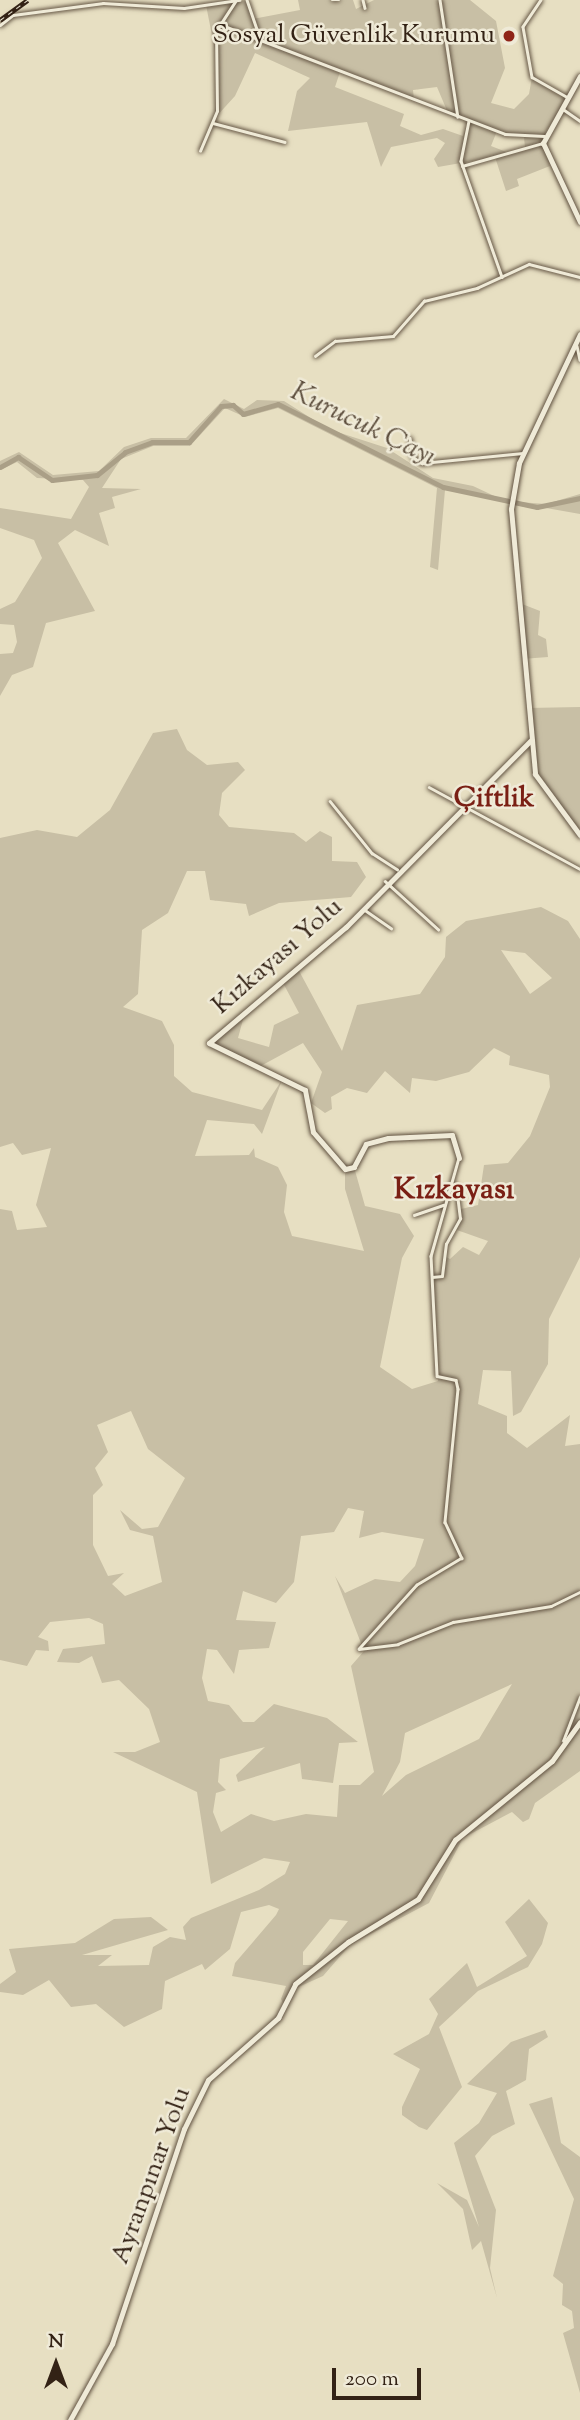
<!DOCTYPE html>
<meta charset="utf-8">
<style>
body{margin:0}
#map{position:relative;width:580px;height:2420px;overflow:hidden;background:#e7dfc2;font-family:"Sorts Mill Goudy",serif}
div>[style]{position:absolute}
[style*='--x']{left:calc(var(--x)*1px);top:calc(var(--y)*1px);width:calc(var(--w)*1px);rotate:calc(var(--a)*1deg)}
.green>*{inset:0;background:#c8bfa5}
.river>*{height:5px;margin:-2.5px;padding:0 2.5px;transform-origin:2.5px;border-radius:2.5px;background:#aa9f87}
.roads{filter:drop-shadow(0 0 2px #605140) drop-shadow(0 0 2px #605140)}
.street>*{height:2.5px;margin:-1.25px;padding:0 1.25px;transform-origin:1.25px;border-radius:1.25px;background:#efead7}
.secondary>*{height:5px;margin:-2.5px;padding:0 2.5px;transform-origin:2.5px;border-radius:2.5px;background:#efead7}
.rail>*{height:4.5px;margin-top:-2.25px;transform-origin:0;background:repeating-linear-gradient(90deg,#efead7 0 5px,#332215 0 10px);box-sizing:border-box;border-block:2px solid #332215}
.dots>*{width:19px;height:19px;translate:-50% -50%;box-sizing:border-box;border:4px solid #efead7;border-radius:50%}
span{translate:-50% -50%;white-space:nowrap;text-align:center;line-height:1.15;-webkit-text-stroke:5px #efead7;paint-order:stroke}
.poi-label{font-size:26px;color:#332215}
.right{translate:-100% -50%;text-align:right}
.street-label{font-size:26px;color:#332215}
.water-label{font-size:28px;color:#5d4e3d;font-style:italic}
.neighbourhood-label{font-size:28px;color:#7a1f14;font-weight:700}
.quarter-label{font-size:30px;color:#7a1f14;font-weight:700}
.north{position:absolute;left:21px;top:2329px;width:70px;height:70px;-webkit-text-stroke:5px #efead7;paint-order:stroke;rotate:0deg;font-size:19px;font-weight:700;line-height:28px;text-align:center;color:#332215}
.north::after{content:'';display:block;margin:auto;width:24px;height:32px;background:#332215;clip-path:polygon(50% 0,100% 100%,50% 72%,0 100%)}
.scale{position:absolute;left:332px;top:2368px;width:89px;height:32px;box-sizing:border-box;border:4px solid #332215;border-top:0;padding-left:9px;font-size:21px;line-height:24px;white-space:nowrap;color:#332215;-webkit-text-stroke:5px #efead7;paint-order:stroke}
</style>
<div id="map">
<div class="green">
<i style="clip-path:polygon(evenodd,247px 0,253px 19px,300px 10px,298px 0,353px 0,356px 9px,374px 0,470px 0,496px 21px,505px 68px,491px 103px,514px 109px,529px 94px,532px 77px,567px 97px,544px 135px,550px 166px,517px 179px,519px 186px,506px 191px,495px 157px,438px 167px,434px 159px,445px 143px,437px 138px,391px 147px,381px 167px,367px 122px,288px 131px,297px 91px,310px 78px,255px 53px,235px 96px,215px 118px,216px 56px,206px 5px,247px 0,340px 72px,414px 100px,413px 90px,437px 87px,448px 113px,468px 121px,463px 136px,443px 129px,421px 135px,400px 126px,404px 114px,335px 87px,340px 72px,247px 0,497px 131px,524px 137px,525px 148px,509px 153px,491px 146px,497px 131px)"></i>
<i style="clip-path:polygon(224px 399px,244px 409px,257px 400px,284px 401px,328px 429px,387px 448px,433px 478px,473px 486px,505px 501px,546px 504px,580px 494px,580px 514px,445px 490px,438px 570px,430px 567px,437px 488px,278px 408px,245px 417px,225px 408px,190px 446px,153px 446px,121px 459px,102px 488px,141px 489px,112px 497px,115px 508px,99px 513px,109px 546px,75px 530px,58px 543px,95px 611px,46px 623px,33px 667px,12px 675px,0 696px,0 654px,13px 653px,17px 642px,14px 625px,0 624px,0 609px,15px 602px,42px 558px,34px 540px,0 528px,0 508px,71px 519px,89px 487px,83px 480px,37px 478px,17px 462px,0 470px,0 461px,19px 452px,53px 475px,99px 471px,124px 447px,151px 438px,186px 438px)"></i>
<i style="clip-path:polygon(517px 602px,540px 611px,538px 635px,546px 639px,548px 657px,522px 659px)"></i>
<i style="clip-path:polygon(580px 707px,580px 835px,538px 783px,528px 708px)"></i>
<i style="clip-path:polygon(evenodd,177px 729px,187px 750px,207px 765px,238px 762px,245px 770px,222px 793px,219px 815px,229px 827px,294px 833px,306px 842px,320px 831px,332px 837px,332px 861px,357px 862px,366px 877px,351px 897px,279px 903px,249px 916px,246px 904px,210px 900px,205px 871px,187px 871px,168px 913px,142px 930px,138px 994px,123px 1007px,162px 1021px,174px 1045px,174px 1076px,192px 1092px,262px 1110px,282px 1080px,262px 1134px,254px 1124px,207px 1120px,195px 1156px,249px 1155px,254px 1148px,255px 1157px,278px 1167px,287px 1185px,284px 1212px,292px 1236px,364px 1251px,345px 1189px,345px 1169px,354px 1167px,365px 1206px,400px 1214px,414px 1236px,402px 1258px,380px 1367px,412px 1389px,438px 1381px,432px 1277px,442px 1276px,443px 1255px,450px 1259px,463px 1247px,479px 1255px,488px 1241px,454px 1229px,461px 1209px,478px 1205px,484px 1165px,508px 1163px,530px 1136px,550px 1087px,549px 1075px,509px 1065px,510px 1056px,494px 1048px,469px 1072px,436px 1081px,412px 1078px,410px 1093px,385px 1071px,367px 1093px,347px 1088px,331px 1097px,332px 1109px,325px 1113px,311px 1103px,322px 1072px,303px 1043px,257px 1068px,209px 1046px,244px 1016px,238px 1038px,269px 1047px,274px 1025px,299px 1013px,282px 981px,297px 967px,342px 1051px,357px 1005px,420px 994px,445px 957px,446px 937px,466px 921px,541px 907px,568px 921px,580px 939px,580px 1257px,549px 1319px,548px 1364px,521px 1412px,513px 1416px,511px 1371px,483px 1370px,478px 1404px,507px 1416px,507px 1433px,527px 1448px,570px 1415px,565px 1446px,580px 1444px,580px 1771px,535px 1803px,529px 1819px,523px 1822px,512px 1812px,463px 1838px,429px 1903px,350px 1945px,323px 1976px,294px 1989px,286px 2009px,281px 1999px,286px 1986px,232px 1976px,235px 1963px,276px 1915px,279px 1909px,269px 1905px,241px 1912px,230px 1949px,205px 1970px,202px 1964px,165px 1981px,162px 2009px,124px 2027px,96px 2004px,71px 2007px,49px 1980px,23px 1995px,0 1992px,0 1984px,16px 1972px,9px 1949px,75px 1943px,114px 1919px,151px 1917px,168px 1930px,82px 1955px,112px 1955px,98px 1966px,149px 1965px,153px 1947px,170px 1937px,186px 1940px,183px 1927px,191px 1918px,259px 1890px,285px 1874px,290px 1862px,264px 1858px,211px 1884px,197px 1792px,113px 1752px,135px 1752px,160px 1742px,149px 1709px,119px 1680px,102px 1683px,92px 1656px,79px 1663px,57px 1662px,63px 1649px,105px 1644px,103px 1624px,89px 1618px,50px 1622px,38px 1637px,48px 1641px,49px 1651px,36px 1650px,27px 1666px,0 1660px,0 1209px,12px 1211px,17px 1230px,47px 1227px,36px 1205px,51px 1148px,22px 1155px,13px 1143px,0 1147px,0 838px,37px 830px,77px 837px,110px 810px,153px 733px,177px 729px,501px 950px,525px 953px,552px 978px,530px 994px,501px 950px,177px 729px,131px 1411px,148px 1449px,185px 1478px,158px 1527px,142px 1529px,120px 1510px,130px 1530px,153px 1536px,162px 1582px,125px 1596px,112px 1584px,124px 1573px,108px 1576px,93px 1545px,93px 1495px,103px 1485px,95px 1468px,108px 1452px,97px 1425px,131px 1411px,177px 729px,348px 1508px,364px 1511px,359px 1538px,382px 1532px,424px 1539px,415px 1566px,400px 1582px,375px 1579px,345px 1593px,335px 1576px,364px 1651px,351px 1666px,374px 1772px,360px 1785px,339px 1785px,337px 1817px,306px 1814px,274px 1821px,251px 1814px,221px 1832px,213px 1812px,216px 1793px,226px 1790px,218px 1782px,220px 1759px,265px 1747px,236px 1775px,238px 1782px,300px 1763px,302px 1779px,333px 1783px,339px 1743px,358px 1742px,327px 1718px,274px 1704px,254px 1722px,243px 1722px,229px 1705px,208px 1701px,202px 1678px,207px 1649px,217px 1650px,234px 1674px,239px 1650px,269px 1648px,276px 1622px,236px 1620px,243px 1591px,276px 1603px,294px 1582px,301px 1536px,334px 1532px,348px 1508px,177px 729px,512px 1684px,479px 1739px,406px 1775px,382px 1796px,400px 1762px,405px 1733px,512px 1684px,177px 729px,330px 1919px,348px 1921px,313px 1965px,303px 1965px,303px 1952px,330px 1919px)"></i>
<i style="clip-path:polygon(529px 1899px,548px 1923px,542px 1944px,528px 1967px,478px 1991px,439px 2027px,462px 2087px,427px 2130px,419px 2127px,402px 2115px,402px 2107px,420px 2069px,393px 2054px,429px 2034px,438px 2014px,429px 1999px,467px 1963px,477px 1987px,527px 1956px,505px 1922px)"></i>
<i style="clip-path:polygon(545px 2030px,548px 2037px,529px 2049px,526px 2080px,506px 2091px,515px 2124px,492px 2136px,475px 2156px,496px 2210px,490px 2268px,497px 2298px,481px 2241px,472px 2250px,463px 2209px,437px 2183px,467px 2200px,479px 2227px,454px 2143px,479px 2123px,497px 2093px,467px 2084px,511px 2042px)"></i>
<i style="clip-path:polygon(552px 2097px,561px 2143px,580px 2157px,580px 2393px,563px 2333px,574px 2328px,572px 2311px,562px 2305px,563px 2284px,553px 2276px,574px 2199px,529px 2104px)"></i>
</div>
<div class="river">
<i style="--x:0;--y:467;--w:21;--a:-29"></i>
<i style="--x:18;--y:457;--w:41;--a:34.1"></i>
<i style="--x:52;--y:480;--w:45;--a:-6.3"></i>
<i style="--x:97;--y:475;--w:36;--a:-39"></i>
<i style="--x:125;--y:452;--w:29;--a:-20"></i>
<i style="--x:152;--y:442;--w:37;--a:0"></i>
<i style="--x:189;--y:442;--w:48;--a:-48.4"></i>
<i style="--x:221;--y:406;--w:12;--a:-5"></i>
<i style="--x:233;--y:405;--w:13;--a:42"></i>
<i style="--x:243;--y:414;--w:36;--a:-16"></i>
<i style="--x:278;--y:404;--w:185;--a:26.7"></i>
<i style="--x:443;--y:487;--w:96;--a:12"></i>
<i style="--x:537;--y:507;--w:44;--a:-11.8"></i>
</div>
<div class="roads">
<div class="street">
<i style="--x:247;--y:0;--w:43;--a:71.1"></i>
<i style="--x:332;--y:0;--w:7;--a:0"></i>
<i style="--x:363;--y:0;--w:8;--a:76"></i>
<i style="--x:440;--y:0;--w:118;--a:81.3"></i>
<i style="--x:541;--y:0;--w:32;--a:124"></i>
<i style="--x:523;--y:27;--w:51;--a:79.8"></i>
<i style="--x:532;--y:77;--w:40;--a:29.7"></i>
<i style="--x:219;--y:24;--w:306;--a:21"></i>
<i style="--x:505;--y:134;--w:39;--a:3"></i>
<i style="--x:0;--y:25;--w:16;--a:-38"></i>
<i style="--x:13;--y:15;--w:91;--a:-7.6"></i>
<i style="--x:103;--y:3;--w:81;--a:3.5"></i>
<i style="--x:184;--y:8;--w:56;--a:-8.3"></i>
<i style="--x:563;--y:109;--w:21;--a:35"></i>
<i style="--x:469;--y:121;--w:41;--a:101.3"></i>
<i style="--x:461;--y:161;--w:123;--a:70.5"></i>
<i style="--x:213;--y:123;--w:74;--a:14.8"></i>
<i style="--x:200;--y:151;--w:43;--a:-67"></i>
<i style="--x:217;--y:111;--w:80;--a:-90.7"></i>
<i style="--x:216;--y:31;--w:35;--a:-57"></i>
<i style="--x:462;--y:166;--w:84;--a:-15.9"></i>
<i style="--x:577;--y:346;--w:14;--a:78"></i>
<i style="--x:315;--y:356;--w:25;--a:-37"></i>
<i style="--x:335;--y:341;--w:58;--a:-4.9"></i>
<i style="--x:393;--y:336;--w:47;--a:-48.5"></i>
<i style="--x:424;--y:301;--w:55;--a:-13.8"></i>
<i style="--x:477;--y:288;--w:57;--a:-24.8"></i>
<i style="--x:529;--y:264;--w:53;--a:14.3"></i>
<i style="--x:410;--y:438;--w:19;--a:81"></i>
<i style="--x:413;--y:457;--w:11;--a:34"></i>
<i style="--x:422;--y:463;--w:101;--a:-5.7"></i>
<i style="--x:429;--y:787;--w:172;--a:28.5"></i>
<i style="--x:330;--y:801;--w:67;--a:51.1"></i>
<i style="--x:372;--y:853;--w:30;--a:33"></i>
<i style="--x:385;--y:881;--w:72;--a:42.2"></i>
<i style="--x:365;--y:910;--w:32;--a:35"></i>
<i style="--x:459;--y:1158;--w:102;--a:105.9"></i>
<i style="--x:431;--y:1256;--w:120;--a:87.1"></i>
<i style="--x:437;--y:1376;--w:19;--a:12"></i>
<i style="--x:456;--y:1380;--w:9;--a:77"></i>
<i style="--x:458;--y:1389;--w:134;--a:95.6"></i>
<i style="--x:445;--y:1522;--w:40;--a:65"></i>
<i style="--x:462;--y:1558;--w:52;--a:149"></i>
<i style="--x:417;--y:1585;--w:86;--a:132.2"></i>
<i style="--x:359;--y:1649;--w:39;--a:-7"></i>
<i style="--x:398;--y:1644;--w:59;--a:-21.8"></i>
<i style="--x:453;--y:1622;--w:99;--a:-9.3"></i>
<i style="--x:551;--y:1606;--w:32;--a:-26"></i>
<i style="--x:414;--y:1215;--w:31;--a:-19"></i>
<i style="--x:432;--y:1277;--w:10;--a:-6"></i>
<i style="--x:442;--y:1276;--w:32;--a:-83"></i>
<i style="--x:446;--y:1244;--w:29;--a:-61"></i>
<i style="--x:460;--y:1219;--w:34;--a:-97"></i>
<i style="--x:563;--y:1741;--w:47;--a:-68.9"></i>
</div>
<div class="secondary">
<i style="--x:580;--y:76;--w:77;--a:118.9"></i>
<i style="--x:543;--y:143;--w:87;--a:64.9"></i>
<i style="--x:580;--y:334;--w:143;--a:115.3"></i>
<i style="--x:519;--y:463;--w:47;--a:99.9"></i>
<i style="--x:511;--y:509;--w:266;--a:84.8"></i>
<i style="--x:535;--y:774;--w:76;--a:53.6"></i>
<i style="--x:459;--y:1158;--w:24;--a:-107"></i>
<i style="--x:452;--y:1135;--w:64;--a:177.3"></i>
<i style="--x:388;--y:1138;--w:23;--a:165"></i>
<i style="--x:366;--y:1144;--w:26;--a:118"></i>
<i style="--x:354;--y:1167;--w:9;--a:167"></i>
<i style="--x:345;--y:1169;--w:49;--a:-130.9"></i>
<i style="--x:313;--y:1132;--w:43;--a:-100.8"></i>
<i style="--x:305;--y:1090;--w:107;--a:-153.9"></i>
<i style="--x:209;--y:1043;--w:180;--a:-40.3"></i>
<i style="--x:346;--y:927;--w:263;--a:-45.3"></i>
<i style="--x:70;--y:2420;--w:87;--a:-61.1"></i>
<i style="--x:112;--y:2344;--w:227;--a:-71.5"></i>
<i style="--x:184;--y:2129;--w:55;--a:-63.9"></i>
<i style="--x:208;--y:2080;--w:94;--a:-41.5"></i>
<i style="--x:278;--y:2018;--w:38;--a:-63"></i>
<i style="--x:295;--y:1984;--w:68;--a:-38.4"></i>
<i style="--x:348;--y:1942;--w:82;--a:-31.6"></i>
<i style="--x:418;--y:1899;--w:70;--a:-57.9"></i>
<i style="--x:455;--y:1840;--w:125;--a:-39.2"></i>
<i style="--x:552;--y:1761;--w:48;--a:-54.3"></i>
</div>
</div>
<div class="rail">
<i style="--x:0;--y:20;--w:34;--a:-36"></i>
</div>
<div class="dots">
<i style="left:509px;top:36px;background:#8f2418"></i>
</div>
<div class="poi-label">
<span class="right" style="left:495px;top:36px">Sosyal Güvenlik Kurumu</span>
</div>
<div class="street-label">
<span style="left:278px;top:957px;rotate:-41deg">Kızkayası Yolu</span>
<span style="left:152px;top:2176px;rotate:-70deg">Ayranpınar Yolu</span>
</div>
<div class="water-label">
<span style="left:363px;top:425px;rotate:26deg">Kurucuk Çayı</span>
</div>
<div class="neighbourhood-label">
<span style="left:494px;top:799px">Çiftlik</span>
</div>
<div class="quarter-label">
<span style="left:454px;top:1191px">Kızkayası</span>
</div>
<div class="north">N</div>
<div class="scale">200 m</div>
</div>
